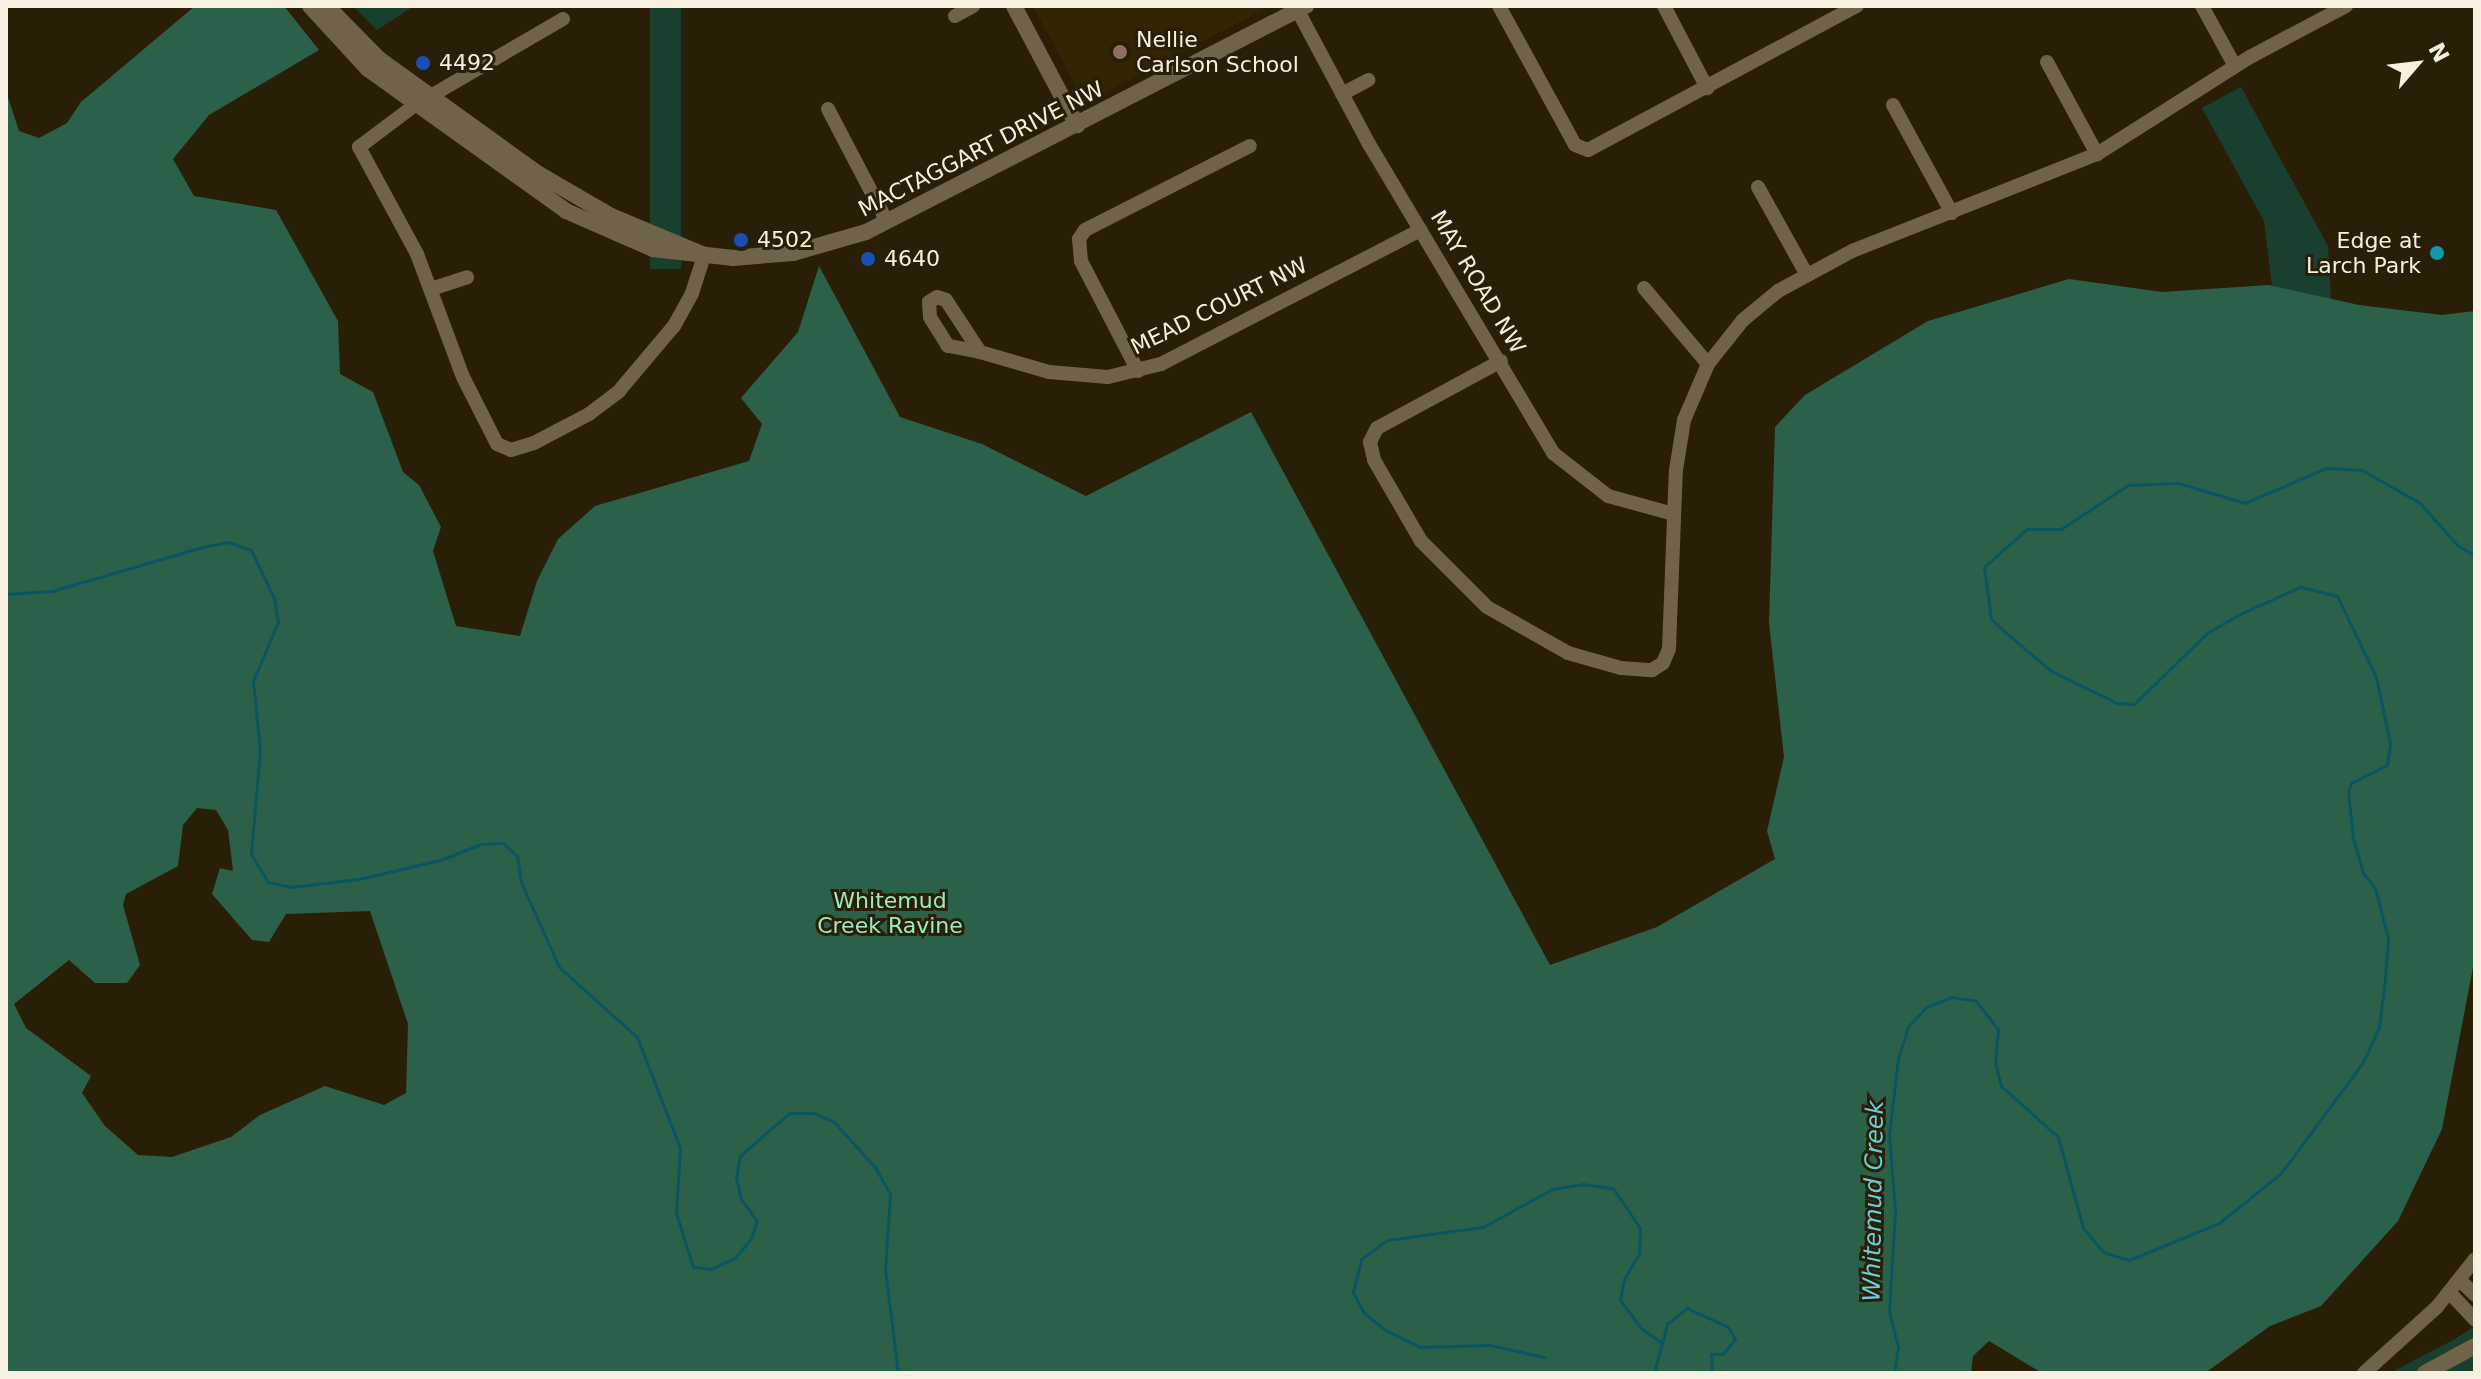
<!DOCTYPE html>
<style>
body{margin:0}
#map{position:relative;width:2481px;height:1379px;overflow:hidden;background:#291f06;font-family:"DejaVu Sans",sans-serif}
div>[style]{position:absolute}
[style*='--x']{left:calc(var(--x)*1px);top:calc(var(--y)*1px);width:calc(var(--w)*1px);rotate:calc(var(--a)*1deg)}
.built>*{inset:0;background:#312503}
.green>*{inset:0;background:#19402f;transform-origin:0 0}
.forest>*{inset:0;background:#2c6149}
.stream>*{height:3px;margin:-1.5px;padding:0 1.5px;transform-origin:1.5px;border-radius:1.5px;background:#095662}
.minor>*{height:14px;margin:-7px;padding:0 7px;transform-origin:7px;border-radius:7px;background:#6f6449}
.tertiary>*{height:16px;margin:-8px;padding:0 8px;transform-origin:8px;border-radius:8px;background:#6f6449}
.dots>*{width:22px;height:22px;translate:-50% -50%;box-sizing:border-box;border:4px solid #291f06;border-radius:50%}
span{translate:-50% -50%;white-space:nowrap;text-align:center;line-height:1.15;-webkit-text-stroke:6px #291f06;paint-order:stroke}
.poi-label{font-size:22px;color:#f7f0e1}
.left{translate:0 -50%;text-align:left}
.right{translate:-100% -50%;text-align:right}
.street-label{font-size:22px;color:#f7f0e1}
.park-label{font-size:22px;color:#98ebc3}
.water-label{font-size:24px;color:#68cfe2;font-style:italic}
.frame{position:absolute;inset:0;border:8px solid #f7f0e1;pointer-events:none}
.north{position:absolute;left:2377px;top:24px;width:80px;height:80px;-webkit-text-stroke:6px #291f06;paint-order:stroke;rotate:62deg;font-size:22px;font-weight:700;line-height:32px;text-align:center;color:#f7f0e1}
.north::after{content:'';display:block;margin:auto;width:28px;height:36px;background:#f7f0e1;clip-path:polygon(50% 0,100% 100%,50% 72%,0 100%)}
</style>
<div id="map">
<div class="built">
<i style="clip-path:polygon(1033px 6px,1270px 6px,1089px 101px,1083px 99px)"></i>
</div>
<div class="green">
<i style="clip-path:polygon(353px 6px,414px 6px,377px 30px)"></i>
<i style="left:650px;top:6px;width:31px;height:263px"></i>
<i style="clip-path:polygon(2241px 87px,2328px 246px,2331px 299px,2272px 286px,2264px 221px,2202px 108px)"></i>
<i style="clip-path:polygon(2475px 1326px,2475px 1373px,2390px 1373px,2455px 1339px)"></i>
</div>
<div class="forest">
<i style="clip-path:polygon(evenodd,195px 6px,284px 6px,319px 50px,209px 115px,173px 159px,194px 196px,276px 210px,338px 321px,340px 374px,373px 392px,403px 472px,419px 485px,441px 527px,433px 551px,456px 626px,520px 636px,537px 581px,558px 539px,595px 506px,749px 461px,762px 424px,741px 398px,798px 332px,819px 266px,900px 417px,982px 444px,1086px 496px,1251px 412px,1550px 965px,1657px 927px,1775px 859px,1767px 831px,1784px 757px,1769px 623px,1775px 427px,1805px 395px,1928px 321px,2069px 279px,2162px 292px,2269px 285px,2359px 305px,2442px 315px,2475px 311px,2475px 957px,2442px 1129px,2398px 1221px,2321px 1306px,2270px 1326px,2205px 1373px,2042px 1373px,1989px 1341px,1973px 1356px,1971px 1373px,6px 1373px,6px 91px,19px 131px,39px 138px,67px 123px,81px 102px,195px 6px,197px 808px,216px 810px,228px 830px,233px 871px,220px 868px,212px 894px,252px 940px,269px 942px,286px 914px,370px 911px,408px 1024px,406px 1093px,384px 1105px,325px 1086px,260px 1115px,231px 1137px,172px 1157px,138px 1155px,105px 1126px,82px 1093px,91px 1076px,26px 1028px,14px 1004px,69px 960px,95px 983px,127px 983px,140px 965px,123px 905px,126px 894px,178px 866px,183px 825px,197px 808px)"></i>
</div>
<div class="stream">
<i style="--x:6;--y:594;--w:46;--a:-3.7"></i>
<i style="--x:52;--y:591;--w:156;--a:-16.3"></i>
<i style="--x:202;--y:547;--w:26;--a:-11"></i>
<i style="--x:228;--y:542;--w:24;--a:19"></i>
<i style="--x:251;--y:550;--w:53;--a:64.4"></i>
<i style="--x:274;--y:598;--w:24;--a:81"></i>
<i style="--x:278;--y:622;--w:64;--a:113"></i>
<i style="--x:253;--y:681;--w:70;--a:84.3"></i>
<i style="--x:260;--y:751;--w:103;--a:95"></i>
<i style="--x:251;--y:854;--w:33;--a:59"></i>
<i style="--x:268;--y:882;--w:24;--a:12"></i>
<i style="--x:291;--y:887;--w:68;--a:-6.7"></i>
<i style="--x:359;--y:879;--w:83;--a:-13.2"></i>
<i style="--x:440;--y:860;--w:44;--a:-21.3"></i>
<i style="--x:481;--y:844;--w:22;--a:-3"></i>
<i style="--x:503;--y:843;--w:19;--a:43"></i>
<i style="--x:517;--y:856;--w:26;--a:81"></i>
<i style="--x:521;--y:882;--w:93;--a:65.9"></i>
<i style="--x:559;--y:967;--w:105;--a:41.9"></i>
<i style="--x:637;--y:1037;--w:119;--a:68.8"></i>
<i style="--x:680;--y:1148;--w:65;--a:93.5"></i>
<i style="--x:676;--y:1213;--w:57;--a:72.5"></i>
<i style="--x:693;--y:1267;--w:18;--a:6"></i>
<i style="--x:711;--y:1269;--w:26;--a:-25"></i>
<i style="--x:735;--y:1258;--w:26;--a:-51"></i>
<i style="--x:751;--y:1238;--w:18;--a:-71"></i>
<i style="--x:757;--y:1221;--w:27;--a:-126"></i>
<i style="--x:741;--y:1199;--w:22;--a:-103"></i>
<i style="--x:736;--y:1178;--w:22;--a:-80"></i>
<i style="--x:740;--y:1156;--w:65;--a:-41.3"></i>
<i style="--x:789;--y:1113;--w:25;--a:0"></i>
<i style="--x:814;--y:1113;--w:22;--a:24"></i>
<i style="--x:834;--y:1122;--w:61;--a:47.7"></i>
<i style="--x:875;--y:1167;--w:31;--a:61"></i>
<i style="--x:890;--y:1194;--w:75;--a:93.8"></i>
<i style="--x:885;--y:1269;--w:105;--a:82.9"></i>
<i style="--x:1544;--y:1357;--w:55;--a:-167.5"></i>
<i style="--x:1490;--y:1345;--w:70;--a:178.4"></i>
<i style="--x:1420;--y:1347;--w:39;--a:-154"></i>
<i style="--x:1385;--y:1330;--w:27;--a:-141"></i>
<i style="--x:1364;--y:1313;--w:24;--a:-118"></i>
<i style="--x:1353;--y:1292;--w:34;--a:-76"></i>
<i style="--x:1361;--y:1259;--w:32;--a:-36"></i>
<i style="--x:1387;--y:1240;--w:97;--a:-7.7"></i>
<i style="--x:1483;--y:1227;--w:79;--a:-28.8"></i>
<i style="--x:1552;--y:1189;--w:31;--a:-9"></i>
<i style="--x:1583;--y:1184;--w:30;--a:8"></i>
<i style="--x:1613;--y:1188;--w:48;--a:56"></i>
<i style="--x:1640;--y:1228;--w:26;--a:92"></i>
<i style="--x:1639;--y:1254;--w:29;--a:121"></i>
<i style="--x:1624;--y:1279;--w:21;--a:101"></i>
<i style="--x:1620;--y:1300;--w:36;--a:53"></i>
<i style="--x:1642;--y:1329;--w:24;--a:35"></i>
<i style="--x:1654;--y:1373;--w:51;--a:-75.1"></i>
<i style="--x:1667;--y:1324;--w:26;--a:-39"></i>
<i style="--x:1687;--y:1308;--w:45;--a:24.9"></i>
<i style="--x:1728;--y:1327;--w:14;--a:60"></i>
<i style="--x:1735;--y:1339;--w:19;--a:129"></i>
<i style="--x:1723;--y:1354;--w:12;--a:180"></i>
<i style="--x:1711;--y:1354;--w:19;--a:87"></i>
<i style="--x:1894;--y:1373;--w:26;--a:-81"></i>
<i style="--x:1898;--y:1347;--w:38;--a:-104"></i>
<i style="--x:1889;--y:1310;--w:99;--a:-86.5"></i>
<i style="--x:1895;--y:1211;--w:76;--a:-94.5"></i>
<i style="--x:1889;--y:1135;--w:78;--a:-83.3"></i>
<i style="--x:1898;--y:1058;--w:33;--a:-72"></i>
<i style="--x:1908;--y:1027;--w:27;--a:-48"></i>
<i style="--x:1926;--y:1007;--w:28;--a:-21"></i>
<i style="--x:1952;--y:997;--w:24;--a:9"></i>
<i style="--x:1976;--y:1001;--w:36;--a:52"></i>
<i style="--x:1998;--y:1029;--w:33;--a:95"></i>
<i style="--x:1995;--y:1062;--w:25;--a:76"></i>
<i style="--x:2001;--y:1086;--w:76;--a:41.8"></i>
<i style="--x:2058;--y:1137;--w:94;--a:74.6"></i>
<i style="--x:2083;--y:1228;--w:31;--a:50"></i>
<i style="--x:2103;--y:1252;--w:27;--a:17"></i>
<i style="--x:2129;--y:1260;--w:97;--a:-22.3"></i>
<i style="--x:2219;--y:1223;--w:80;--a:-38.9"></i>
<i style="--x:2281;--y:1173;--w:138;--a:-53.5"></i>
<i style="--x:2363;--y:1062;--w:38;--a:-65"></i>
<i style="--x:2379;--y:1027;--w:48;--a:-82.9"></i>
<i style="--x:2385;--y:979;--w:41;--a:-85.8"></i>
<i style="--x:2388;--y:938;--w:52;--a:-104.6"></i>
<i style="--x:2375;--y:888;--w:19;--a:-129"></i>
<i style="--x:2363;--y:873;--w:36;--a:-106"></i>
<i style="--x:2353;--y:838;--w:46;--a:-96.2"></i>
<i style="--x:2348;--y:792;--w:9;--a:-72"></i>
<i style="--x:2351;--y:783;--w:40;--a:-26.6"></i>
<i style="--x:2387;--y:765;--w:22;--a:-82"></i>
<i style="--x:2390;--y:743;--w:67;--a:-102"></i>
<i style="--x:2376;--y:677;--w:90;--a:-115.7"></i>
<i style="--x:2337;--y:596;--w:38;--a:-166"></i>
<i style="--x:2300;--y:587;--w:66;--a:155.8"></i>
<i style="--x:2240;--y:614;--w:39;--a:150"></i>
<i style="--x:2206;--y:634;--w:100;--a:135.8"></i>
<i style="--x:2134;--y:704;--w:17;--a:-177"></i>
<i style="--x:2117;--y:703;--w:73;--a:-154.1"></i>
<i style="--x:2051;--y:671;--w:62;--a:-139.6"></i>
<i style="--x:2004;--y:631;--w:18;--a:-137"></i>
<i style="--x:1991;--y:619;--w:52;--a:-97.7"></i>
<i style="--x:1984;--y:567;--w:57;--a:-41.5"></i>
<i style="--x:2027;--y:529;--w:34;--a:0"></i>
<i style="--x:2061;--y:529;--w:80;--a:-33.3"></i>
<i style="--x:2128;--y:485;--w:50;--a:-2.3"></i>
<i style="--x:2178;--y:483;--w:70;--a:16.6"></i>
<i style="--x:2245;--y:503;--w:88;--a:-23.4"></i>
<i style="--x:2326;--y:468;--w:36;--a:3"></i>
<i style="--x:2362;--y:470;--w:67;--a:29.6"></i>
<i style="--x:2420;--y:503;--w:56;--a:48.6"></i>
<i style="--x:2457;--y:545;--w:21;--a:31"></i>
</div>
<div class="minor">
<i style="--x:1499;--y:6;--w:158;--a:61.3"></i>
<i style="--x:1575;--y:145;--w:14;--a:21"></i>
<i style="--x:1588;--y:150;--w:305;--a:-28.2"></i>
<i style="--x:1664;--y:6;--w:93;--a:62.3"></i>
<i style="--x:2202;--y:6;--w:68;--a:61.2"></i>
<i style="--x:1298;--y:11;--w:151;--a:61.9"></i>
<i style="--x:1369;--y:144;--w:360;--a:59.2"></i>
<i style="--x:1553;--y:453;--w:70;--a:38"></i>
<i style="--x:1608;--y:496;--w:68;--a:15.3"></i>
<i style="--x:955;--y:16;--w:21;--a:-29"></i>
<i style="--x:563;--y:19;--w:171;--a:149.8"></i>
<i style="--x:415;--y:105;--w:70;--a:143.1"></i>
<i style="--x:359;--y:147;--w:122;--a:61.5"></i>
<i style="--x:417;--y:254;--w:131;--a:69.5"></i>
<i style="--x:463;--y:377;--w:75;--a:63.1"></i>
<i style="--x:497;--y:444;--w:15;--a:23"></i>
<i style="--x:511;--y:450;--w:24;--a:-17"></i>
<i style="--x:534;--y:443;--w:62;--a:-27.8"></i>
<i style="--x:589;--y:414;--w:38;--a:-37"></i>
<i style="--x:619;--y:391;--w:85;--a:-49.8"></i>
<i style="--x:674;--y:326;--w:38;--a:-61"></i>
<i style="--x:692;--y:293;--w:40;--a:-72"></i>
<i style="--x:2047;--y:62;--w:105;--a:61.5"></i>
<i style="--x:1342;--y:94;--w:30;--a:-28"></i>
<i style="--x:1893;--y:105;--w:123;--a:61.4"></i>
<i style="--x:828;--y:109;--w:127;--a:62.4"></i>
<i style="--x:1758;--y:187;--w:101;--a:60.9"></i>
<i style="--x:1644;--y:288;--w:99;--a:49.9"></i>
<i style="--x:431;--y:289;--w:38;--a:-18"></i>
<i style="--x:980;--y:352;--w:33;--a:-169"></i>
<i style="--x:948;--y:346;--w:34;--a:-122"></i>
<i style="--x:930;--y:317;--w:15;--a:-94"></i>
<i style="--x:929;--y:302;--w:9;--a:-32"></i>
<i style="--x:937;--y:297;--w:9;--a:18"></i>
<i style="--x:946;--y:300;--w:62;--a:56.8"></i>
<i style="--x:980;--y:352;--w:72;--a:16.2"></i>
<i style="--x:1049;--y:372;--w:59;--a:4.8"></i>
<i style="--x:1108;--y:377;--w:55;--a:-13.8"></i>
<i style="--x:1161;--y:364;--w:292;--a:-27.3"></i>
<i style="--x:1501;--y:361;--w:141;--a:151.6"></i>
<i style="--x:1377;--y:428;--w:16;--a:117"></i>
<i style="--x:1370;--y:442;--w:18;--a:77"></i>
<i style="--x:1374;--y:460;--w:94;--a:59.9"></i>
<i style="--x:1421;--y:541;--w:93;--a:45"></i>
<i style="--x:1487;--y:607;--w:93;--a:29.6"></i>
<i style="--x:1568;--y:653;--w:55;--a:15.8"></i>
<i style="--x:1621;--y:668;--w:31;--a:4"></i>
<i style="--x:1652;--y:670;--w:13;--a:-32"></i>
<i style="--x:1663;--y:663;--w:15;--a:-67"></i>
<i style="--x:1669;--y:649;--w:179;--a:-87.8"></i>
<i style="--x:1676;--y:470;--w:51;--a:-80.9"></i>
<i style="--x:1684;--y:420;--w:61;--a:-66.8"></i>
<i style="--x:1708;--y:364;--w:56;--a:-51.5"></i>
<i style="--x:1743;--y:320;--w:45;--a:-39.6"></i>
<i style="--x:1778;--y:291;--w:84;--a:-28.4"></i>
<i style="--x:1852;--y:251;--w:264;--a:-21.6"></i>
<i style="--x:2097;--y:154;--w:181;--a:-32.4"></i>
<i style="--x:2250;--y:57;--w:109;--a:-28"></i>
<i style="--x:1138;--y:371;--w:124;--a:-117.4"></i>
<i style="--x:1081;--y:261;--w:22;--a:-95"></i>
<i style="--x:1079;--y:239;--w:11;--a:-56"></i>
<i style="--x:1085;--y:230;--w:185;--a:-27"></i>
<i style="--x:2460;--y:1280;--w:21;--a:45"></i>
<i style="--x:2450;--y:1293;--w:37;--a:47"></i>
<i style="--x:2364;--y:1373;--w:98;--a:-42.1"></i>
<i style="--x:2437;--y:1307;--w:61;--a:-51.6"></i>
</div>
<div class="tertiary">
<i style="--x:310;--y:6;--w:86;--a:47.4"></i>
<i style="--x:368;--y:69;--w:244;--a:35.6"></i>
<i style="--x:566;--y:211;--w:95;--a:23.6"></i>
<i style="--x:653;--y:249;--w:81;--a:6.4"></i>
<i style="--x:733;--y:258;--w:60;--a:-4.8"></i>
<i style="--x:793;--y:253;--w:76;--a:-16"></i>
<i style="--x:866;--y:232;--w:495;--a:-27.2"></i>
<i style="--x:327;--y:6;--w:74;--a:45.5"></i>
<i style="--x:379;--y:59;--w:195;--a:35.8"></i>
<i style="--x:537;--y:173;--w:86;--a:30.2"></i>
<i style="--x:611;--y:216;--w:99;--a:22.7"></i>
<i style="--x:1014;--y:6;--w:135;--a:62.1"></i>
<i style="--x:2425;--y:1373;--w:57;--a:-28.4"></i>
</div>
<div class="dots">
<i style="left:1120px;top:52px;background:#8d6e63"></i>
<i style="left:423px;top:63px;background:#1a4fb4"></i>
<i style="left:741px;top:240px;background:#1a4fb4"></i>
<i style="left:2437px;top:253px;background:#0f9aa8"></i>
<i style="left:868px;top:259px;background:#1a4fb4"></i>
</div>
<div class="poi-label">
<span class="left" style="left:1136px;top:52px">Nellie<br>Carlson School</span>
<span class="left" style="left:439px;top:63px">4492</span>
<span class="left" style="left:757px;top:240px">4502</span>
<span class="right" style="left:2421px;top:253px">Edge at<br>Larch Park</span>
<span class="left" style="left:884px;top:259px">4640</span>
</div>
<div class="street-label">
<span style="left:981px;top:149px;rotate:-27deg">MACTAGGART DRIVE NW</span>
<span style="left:1478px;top:282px;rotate:59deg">MAY ROAD NW</span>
<span style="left:1219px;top:306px;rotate:-26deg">MEAD COURT NW</span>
</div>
<div class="park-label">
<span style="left:890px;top:913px">Whitemud<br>Creek Ravine</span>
</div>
<div class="water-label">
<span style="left:1874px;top:1201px;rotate:-89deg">Whitemud Creek</span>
</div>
<div class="frame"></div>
<div class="north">N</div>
</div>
